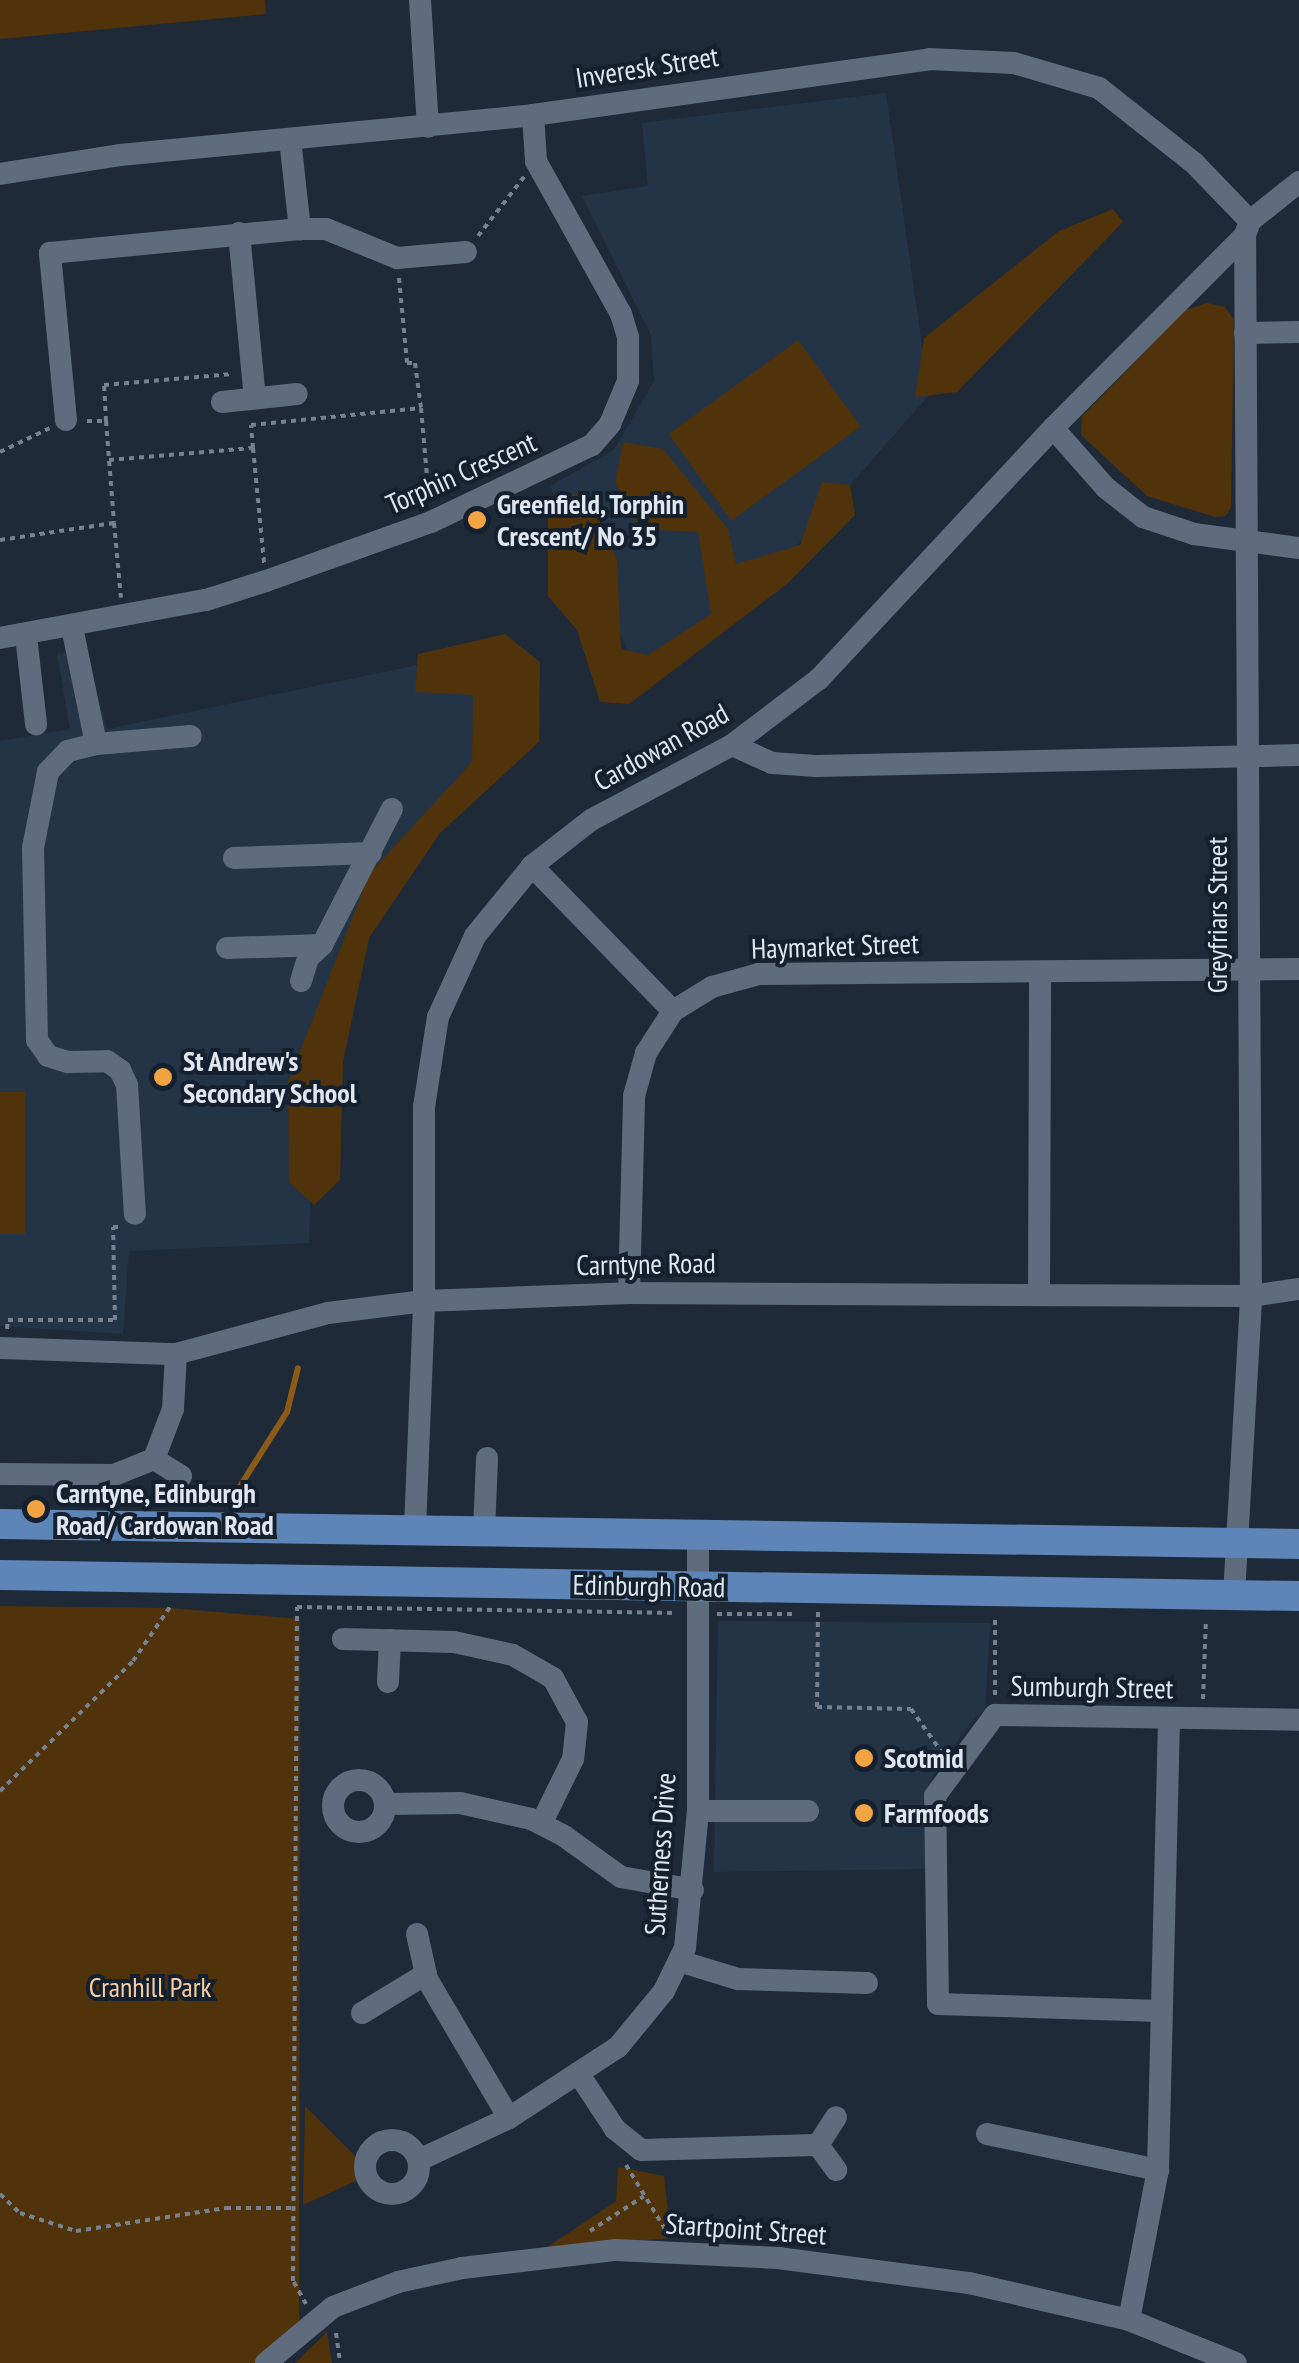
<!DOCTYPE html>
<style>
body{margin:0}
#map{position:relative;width:1299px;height:2363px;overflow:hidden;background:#1e2a38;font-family:"PT Sans Narrow",sans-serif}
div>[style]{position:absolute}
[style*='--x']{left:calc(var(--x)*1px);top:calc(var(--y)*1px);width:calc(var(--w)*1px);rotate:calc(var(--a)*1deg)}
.built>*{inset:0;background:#243447}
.green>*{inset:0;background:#50320b;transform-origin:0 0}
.stream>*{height:6px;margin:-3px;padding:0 3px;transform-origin:3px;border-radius:3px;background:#8c5a19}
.path>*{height:4px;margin-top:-2px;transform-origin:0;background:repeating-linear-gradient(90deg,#78828e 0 5px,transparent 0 10px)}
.minor>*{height:22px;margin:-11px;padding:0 11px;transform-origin:11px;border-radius:11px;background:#5f6c7d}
.minor>.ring{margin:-11px;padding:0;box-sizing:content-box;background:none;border:22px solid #5f6c7d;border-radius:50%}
.major>*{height:30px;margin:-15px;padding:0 15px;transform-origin:15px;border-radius:15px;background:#5d85b8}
.dots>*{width:28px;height:28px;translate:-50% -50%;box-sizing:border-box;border:5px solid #15202e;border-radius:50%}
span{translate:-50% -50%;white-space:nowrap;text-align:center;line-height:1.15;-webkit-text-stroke:8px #15202e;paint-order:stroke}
.street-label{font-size:28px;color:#e0e7f1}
.poi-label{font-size:28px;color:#e0e7f1;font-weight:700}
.left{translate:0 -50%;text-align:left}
.park-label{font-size:28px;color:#facea0}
</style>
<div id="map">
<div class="built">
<i style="clip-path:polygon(886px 93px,929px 395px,753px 596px,638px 672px,550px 486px,614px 450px,654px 381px,651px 335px,582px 196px,648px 186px,642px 123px)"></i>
<i style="clip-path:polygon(85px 648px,107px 729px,486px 651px,489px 769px,389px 865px,340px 987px,311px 1167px,309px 1243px,129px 1251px,123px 1334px,0 1326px,0 741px,70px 729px,57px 653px)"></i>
<i style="clip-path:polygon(718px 1621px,990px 1623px,985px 1711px,976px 1716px,932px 1776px,926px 1869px,714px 1872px)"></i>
</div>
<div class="green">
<i style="clip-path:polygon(0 0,265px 0,266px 14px,0 39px)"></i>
<i style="clip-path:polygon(1113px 209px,1123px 222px,957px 392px,915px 397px,924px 338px,1059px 231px)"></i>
<i style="clip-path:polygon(1207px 303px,1225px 307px,1234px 320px,1231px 507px,1226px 516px,1215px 517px,1147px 496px,1081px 435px,1082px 416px,1186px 310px)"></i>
<i style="left:798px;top:340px;width:107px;height:160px;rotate:54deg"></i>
<i style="clip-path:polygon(623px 442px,663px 449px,728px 529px,736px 564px,800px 545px,822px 482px,850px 485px,855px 515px,787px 584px,629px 704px,600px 702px,577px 630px,548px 596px,548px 501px,587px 491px,617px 559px,621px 649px,648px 655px,711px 614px,698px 532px,640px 529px,615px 482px)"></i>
<i style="clip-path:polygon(505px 634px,540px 662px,539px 742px,440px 833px,369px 938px,343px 1062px,340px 1180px,314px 1205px,289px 1182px,288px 1082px,370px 873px,472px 762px,473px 695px,415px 692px,418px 654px)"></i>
<i style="left:0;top:1092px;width:25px;height:142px"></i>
<i style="clip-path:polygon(0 1606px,170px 1608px,300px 1619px,299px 2321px,255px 2363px,0 2363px)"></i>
<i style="clip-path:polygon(305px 2106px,355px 2156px,358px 2180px,303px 2205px)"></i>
<i style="clip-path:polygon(618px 2167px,664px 2176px,671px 2238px,546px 2248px,616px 2201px)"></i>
<i style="clip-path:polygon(327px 2332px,332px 2363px,295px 2363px)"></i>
</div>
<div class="stream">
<i style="--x:237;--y:1491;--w:93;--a:-57.7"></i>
<i style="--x:287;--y:1412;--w:45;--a:-76"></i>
</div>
<div class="path">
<i style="--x:478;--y:236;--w:75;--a:-52.1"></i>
<i style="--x:399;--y:278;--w:85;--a:84.6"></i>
<i style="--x:407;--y:363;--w:8;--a:0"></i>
<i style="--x:415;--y:363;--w:45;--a:82.4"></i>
<i style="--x:87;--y:421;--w:19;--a:0"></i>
<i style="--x:106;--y:421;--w:102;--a:85.5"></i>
<i style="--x:106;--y:421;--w:36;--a:-93"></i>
<i style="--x:104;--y:385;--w:129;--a:-4.9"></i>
<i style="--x:253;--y:448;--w:23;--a:-95"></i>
<i style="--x:251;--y:425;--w:171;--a:-5.7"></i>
<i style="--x:421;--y:408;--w:91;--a:85"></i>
<i style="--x:0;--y:452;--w:55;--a:-25.6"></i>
<i style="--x:109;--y:460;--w:144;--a:-4.8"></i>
<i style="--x:253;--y:448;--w:116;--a:84.5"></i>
<i style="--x:0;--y:540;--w:115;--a:-8.5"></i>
<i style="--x:114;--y:523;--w:75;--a:84.7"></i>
<i style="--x:7;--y:1329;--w:9;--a:-84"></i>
<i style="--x:8;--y:1320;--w:107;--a:0"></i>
<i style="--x:115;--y:1320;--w:93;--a:-91.2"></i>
<i style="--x:113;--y:1227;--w:7;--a:0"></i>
<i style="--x:818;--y:1612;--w:95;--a:90.6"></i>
<i style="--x:817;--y:1707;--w:94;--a:1.2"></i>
<i style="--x:911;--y:1709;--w:55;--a:54.6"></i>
<i style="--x:717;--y:1614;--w:75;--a:0"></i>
<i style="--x:995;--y:1695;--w:79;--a:-90"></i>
<i style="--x:1203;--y:1699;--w:80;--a:-87.9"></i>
<i style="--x:0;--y:1791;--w:186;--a:-44.3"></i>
<i style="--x:133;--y:1661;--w:69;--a:-55.6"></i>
<i style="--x:626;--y:2165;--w:81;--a:58.7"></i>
<i style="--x:0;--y:2194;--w:28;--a:44"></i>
<i style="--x:20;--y:2213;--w:59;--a:17.8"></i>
<i style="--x:76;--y:2231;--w:152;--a:-8.7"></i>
<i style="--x:226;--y:2208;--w:68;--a:0"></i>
<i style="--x:590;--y:2231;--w:64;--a:-32.9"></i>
<i style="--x:306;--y:2304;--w:26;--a:-119"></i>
<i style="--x:293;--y:2281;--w:674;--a:-89.66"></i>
<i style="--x:297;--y:1607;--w:380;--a:0.9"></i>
<i style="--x:336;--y:2333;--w:30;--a:82"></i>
</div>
<div class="minor">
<i style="--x:420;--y:0;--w:127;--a:86.4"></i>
<i style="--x:290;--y:139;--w:91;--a:83.7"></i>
<i style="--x:0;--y:174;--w:121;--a:-9"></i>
<i style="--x:120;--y:155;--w:415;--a:-5.5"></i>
<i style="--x:533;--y:115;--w:400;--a:-8"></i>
<i style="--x:929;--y:59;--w:85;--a:2.7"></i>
<i style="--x:1014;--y:63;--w:89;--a:16.4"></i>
<i style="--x:1099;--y:88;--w:121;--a:38.3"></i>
<i style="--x:1194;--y:163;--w:81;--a:46"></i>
<i style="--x:239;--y:233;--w:166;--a:84.5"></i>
<i style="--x:1245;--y:333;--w:54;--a:-1.1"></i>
<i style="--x:222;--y:402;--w:75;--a:-6.1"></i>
<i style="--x:66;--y:420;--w:168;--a:-95.5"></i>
<i style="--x:50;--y:253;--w:251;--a:-5.5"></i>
<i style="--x:300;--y:229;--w:26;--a:0"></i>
<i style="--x:326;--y:229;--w:77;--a:22.2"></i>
<i style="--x:397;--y:258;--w:69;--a:-5"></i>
<i style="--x:1053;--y:428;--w:80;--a:48.5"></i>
<i style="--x:1106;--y:488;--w:47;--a:38.1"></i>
<i style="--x:1143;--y:517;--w:54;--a:18.4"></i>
<i style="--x:1194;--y:534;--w:106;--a:7.6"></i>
<i style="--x:72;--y:627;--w:119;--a:78.4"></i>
<i style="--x:96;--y:744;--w:95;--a:-4.8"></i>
<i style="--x:26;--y:636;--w:89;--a:83.5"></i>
<i style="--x:0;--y:638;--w:209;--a:-10.5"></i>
<i style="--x:206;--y:600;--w:63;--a:-17.6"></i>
<i style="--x:266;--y:581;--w:175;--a:-19.7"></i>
<i style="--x:431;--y:522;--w:178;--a:-25.6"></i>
<i style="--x:592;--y:445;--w:28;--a:-49"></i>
<i style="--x:610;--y:424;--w:47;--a:-67.3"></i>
<i style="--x:628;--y:381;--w:44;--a:-90"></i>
<i style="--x:628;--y:337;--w:24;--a:-107"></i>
<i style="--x:621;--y:314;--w:175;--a:-119.1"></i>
<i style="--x:536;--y:161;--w:46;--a:-93.7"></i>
<i style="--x:96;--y:744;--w:29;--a:166"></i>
<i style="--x:68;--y:751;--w:29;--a:134"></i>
<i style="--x:48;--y:772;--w:77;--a:101.2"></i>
<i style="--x:33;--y:848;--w:192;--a:88.8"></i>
<i style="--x:37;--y:1040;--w:19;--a:55"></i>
<i style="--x:48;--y:1056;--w:21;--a:17"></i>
<i style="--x:68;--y:1062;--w:39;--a:-1"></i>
<i style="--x:107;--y:1061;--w:16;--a:35"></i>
<i style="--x:120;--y:1070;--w:17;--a:65"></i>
<i style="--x:127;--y:1085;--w:129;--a:86.5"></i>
<i style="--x:732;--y:745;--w:44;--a:24.2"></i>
<i style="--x:772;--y:763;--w:44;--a:3.9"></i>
<i style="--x:816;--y:766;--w:483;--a:-1.3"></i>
<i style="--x:234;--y:858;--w:137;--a:-2.1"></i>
<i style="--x:532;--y:866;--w:202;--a:45.8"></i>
<i style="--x:227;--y:948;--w:95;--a:-1.8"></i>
<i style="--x:301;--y:981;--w:24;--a:-73"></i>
<i style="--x:308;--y:958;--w:19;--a:-43"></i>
<i style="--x:322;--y:945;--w:153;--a:-62.8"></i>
<i style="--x:629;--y:1293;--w:197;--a:-88.5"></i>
<i style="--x:634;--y:1096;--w:45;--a:-74.4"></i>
<i style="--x:646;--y:1053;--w:50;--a:-57.3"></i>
<i style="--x:673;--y:1011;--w:46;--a:-31.6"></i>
<i style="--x:712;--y:987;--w:49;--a:-15.5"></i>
<i style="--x:759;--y:974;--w:540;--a:-0.53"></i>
<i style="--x:1039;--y:1294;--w:322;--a:-89.8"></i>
<i style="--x:0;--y:1348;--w:176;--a:2"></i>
<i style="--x:176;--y:1354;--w:157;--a:-15.1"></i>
<i style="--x:328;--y:1313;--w:97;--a:-7.1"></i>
<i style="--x:424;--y:1301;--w:205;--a:-2.2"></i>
<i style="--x:629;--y:1293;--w:622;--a:0.28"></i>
<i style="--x:1251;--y:1296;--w:49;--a:-8.3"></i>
<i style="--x:154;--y:1459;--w:32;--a:32"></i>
<i style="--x:0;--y:1474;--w:114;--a:0.5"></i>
<i style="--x:114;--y:1475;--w:43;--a:-21.8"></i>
<i style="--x:154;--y:1459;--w:53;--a:-69.2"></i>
<i style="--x:173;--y:1409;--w:55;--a:-86.9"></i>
<i style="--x:415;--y:1529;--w:228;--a:-87.7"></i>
<i style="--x:424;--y:1301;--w:194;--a:-90"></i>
<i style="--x:424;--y:1107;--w:91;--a:-81.2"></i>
<i style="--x:438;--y:1017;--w:89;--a:-65.4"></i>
<i style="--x:475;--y:936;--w:90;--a:-50.8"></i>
<i style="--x:532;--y:866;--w:75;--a:-37.9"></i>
<i style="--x:591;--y:820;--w:160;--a:-28"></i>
<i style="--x:732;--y:745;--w:109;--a:-37.2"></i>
<i style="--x:819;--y:679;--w:343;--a:-47"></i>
<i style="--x:1053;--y:428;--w:272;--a:-45.1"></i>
<i style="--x:1245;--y:235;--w:15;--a:-70"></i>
<i style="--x:1250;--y:221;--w:63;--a:-38.5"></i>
<i style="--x:484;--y:1531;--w:73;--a:-87.6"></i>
<i style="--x:1234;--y:1595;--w:299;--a:-86.7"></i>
<i style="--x:1251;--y:1296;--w:1061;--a:-90.32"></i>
<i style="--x:343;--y:1639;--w:111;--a:1.5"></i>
<i style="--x:454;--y:1642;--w:60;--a:12.4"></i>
<i style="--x:513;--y:1655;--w:46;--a:29.9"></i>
<i style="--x:553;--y:1678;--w:50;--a:61.4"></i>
<i style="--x:577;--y:1722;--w:37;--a:96"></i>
<i style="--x:573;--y:1759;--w:72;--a:116.2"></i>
<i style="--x:388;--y:1682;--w:42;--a:-87.3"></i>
<i class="ring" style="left:333px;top:1780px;width:30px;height:30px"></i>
<i style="--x:386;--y:1804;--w:74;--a:-0.8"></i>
<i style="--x:460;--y:1803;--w:73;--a:12.7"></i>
<i style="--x:531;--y:1819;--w:37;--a:27"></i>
<i style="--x:564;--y:1836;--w:70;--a:35.7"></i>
<i style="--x:621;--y:1877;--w:73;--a:10.2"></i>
<i style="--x:698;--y:1811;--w:110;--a:0"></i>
<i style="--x:417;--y:1934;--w:46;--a:77.5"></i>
<i style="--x:427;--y:1979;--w:161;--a:59.5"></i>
<i style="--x:679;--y:1961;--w:62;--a:17"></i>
<i style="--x:738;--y:1979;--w:129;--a:1.8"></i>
<i style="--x:1161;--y:2011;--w:223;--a:-178.2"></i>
<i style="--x:938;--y:2004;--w:208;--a:-90.8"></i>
<i style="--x:935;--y:1796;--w:101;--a:-53.5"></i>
<i style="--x:995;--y:1715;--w:304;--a:0.9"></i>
<i style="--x:362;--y:2013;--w:75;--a:-31.4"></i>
<i style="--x:578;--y:2073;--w:67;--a:56.5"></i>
<i style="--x:615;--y:2129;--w:33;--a:39"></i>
<i style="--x:641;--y:2150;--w:177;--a:-1.6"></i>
<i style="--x:818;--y:2145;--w:33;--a:-57"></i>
<i style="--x:987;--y:2134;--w:175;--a:11.9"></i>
<i class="ring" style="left:365px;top:2140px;width:32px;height:32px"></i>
<i style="--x:818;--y:2145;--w:31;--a:54"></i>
<i style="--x:419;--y:2160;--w:99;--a:-25"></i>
<i style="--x:509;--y:2118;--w:130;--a:-33.1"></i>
<i style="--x:618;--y:2047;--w:72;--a:-50.6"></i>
<i style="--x:664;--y:1991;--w:48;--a:-64"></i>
<i style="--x:685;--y:1948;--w:138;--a:-84.6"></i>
<i style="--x:698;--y:1811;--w:277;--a:-90"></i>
<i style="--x:1129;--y:2320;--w:153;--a:-79.1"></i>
<i style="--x:1158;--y:2170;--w:452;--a:-88.6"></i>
<i style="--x:266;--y:2363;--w:87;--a:-39.9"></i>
<i style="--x:333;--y:2307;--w:70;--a:-21"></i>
<i style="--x:398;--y:2282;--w:66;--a:-12.3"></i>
<i style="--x:462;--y:2268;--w:155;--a:-6.7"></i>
<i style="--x:616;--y:2250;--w:162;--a:2.8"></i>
<i style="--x:778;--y:2258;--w:193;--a:7.5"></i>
<i style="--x:969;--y:2283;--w:164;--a:13"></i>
<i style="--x:1129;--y:2320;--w:115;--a:21.9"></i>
</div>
<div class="major">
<i style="--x:0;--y:1524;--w:1299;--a:0.88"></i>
<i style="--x:0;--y:1575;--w:1299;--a:0.93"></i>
</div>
<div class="dots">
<i style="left:477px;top:520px;background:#f3a442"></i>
<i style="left:163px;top:1077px;background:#f3a442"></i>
<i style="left:36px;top:1509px;background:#f3a442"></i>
<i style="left:864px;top:1758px;background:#f3a442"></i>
<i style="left:864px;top:1813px;background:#f3a442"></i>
</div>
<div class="street-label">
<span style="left:647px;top:67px;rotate:-9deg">Inveresk Street</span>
<span style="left:461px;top:473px;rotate:-24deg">Torphin Crescent</span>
<span style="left:661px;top:747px;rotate:-29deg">Cardowan Road</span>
<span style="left:1217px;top:915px;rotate:-90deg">Greyfriars Street</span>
<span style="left:835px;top:946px;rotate:-2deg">Haymarket Street</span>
<span style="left:646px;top:1264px;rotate:-1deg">Carntyne Road</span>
<span style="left:649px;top:1586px;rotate:1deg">Edinburgh Road</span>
<span style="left:1092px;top:1687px;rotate:1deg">Sumburgh Street</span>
<span style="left:660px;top:1854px;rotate:-86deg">Sutherness Drive</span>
<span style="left:746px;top:2229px;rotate:4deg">Startpoint Street</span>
</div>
<div class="poi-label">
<span class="left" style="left:497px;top:520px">Greenfield, Torphin<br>Crescent/ No 35</span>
<span class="left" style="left:183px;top:1077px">St Andrew's<br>Secondary School</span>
<span class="left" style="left:56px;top:1509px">Carntyne, Edinburgh<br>Road/ Cardowan Road</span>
<span class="left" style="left:884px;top:1758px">Scotmid</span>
<span class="left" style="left:884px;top:1813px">Farmfoods</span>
</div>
<div class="park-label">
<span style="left:150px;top:1987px">Cranhill Park</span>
</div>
</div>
